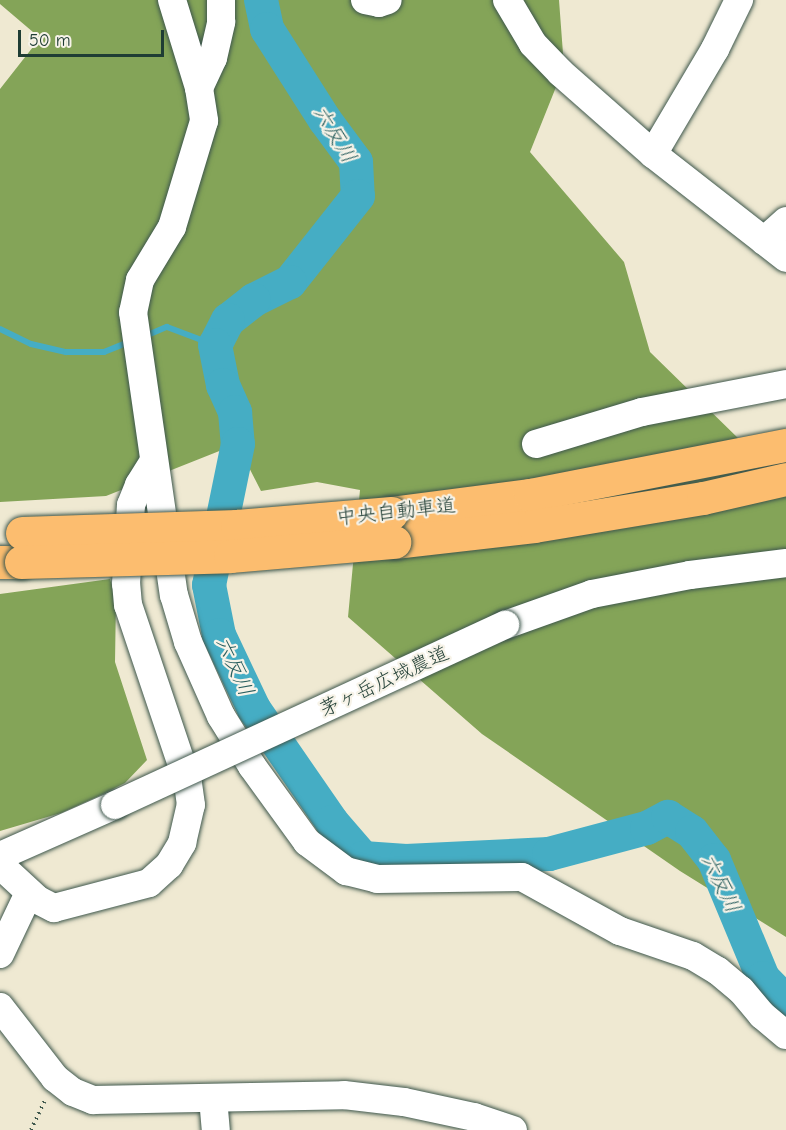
<!DOCTYPE html>
<meta charset="utf-8">
<style>
body{margin:0}
#map{position:relative;width:786px;height:1130px;overflow:hidden;background:#efe9d2;font-family:"Comic Neue","Klee One",sans-serif}
div>[style]{position:absolute}
[style*='--x']{left:calc(var(--x)*1px);top:calc(var(--y)*1px);width:calc(var(--w)*1px);rotate:calc(var(--a)*1deg)}
.forest>*{inset:0;background:#84a458}
.stream>*{height:6px;margin:-3px;padding:0 3px;transform-origin:3px;border-radius:3px;background:#45adc4}
.river>*{height:34px;margin:-17px;padding:0 17px;transform-origin:17px;border-radius:17px;background:#45adc4}
.path>*{height:4px;margin-top:-2px;transform-origin:0;background:repeating-linear-gradient(90deg,#3e574c 0 1.5px,transparent 0 6px)}
.roads{filter:drop-shadow(0 0 2px #3e574c) drop-shadow(0 0 2px #3e574c)}
.minor>*{height:28px;margin:-14px;padding:0 14px;transform-origin:14px;border-radius:14px;background:#fff}
.highway>*{height:33px;margin:-16.5px;padding:0 16.5px;transform-origin:16.5px;border-radius:16.5px;background:#fcbd6f}
.bridges{filter:drop-shadow(0 0 2px #3e574c) drop-shadow(0 0 2px #3e574c)}
.minor-bridge>*{height:28px;margin:-14px;padding:0 14px;transform-origin:14px;border-radius:14px;background:#fff}
.highway-bridge>*{height:33px;margin:-16.5px;padding:0 16.5px;transform-origin:16.5px;border-radius:16.5px;background:#fcbd6f}
span{translate:-50% -50%;white-space:nowrap;text-align:center;line-height:1.15;-webkit-text-stroke:4.5px #f7f3e8;paint-order:stroke}
.street-label{font-size:20px;color:#1f3d34}
.water-label{font-size:21px;color:#2a5f5f;font-style:italic}
.scale{position:absolute;left:18px;top:30px;width:146px;height:27px;box-sizing:border-box;border:3px solid #1f3d34;border-top:0;padding-left:8px;font-size:18px;line-height:21px;white-space:nowrap;color:#1f3d34;-webkit-text-stroke:4px #f7f3e8;paint-order:stroke}
</style>
<div id="map">
<div class="forest">
<i style="clip-path:polygon(0 0,559px 0,564px 67px,530px 152px,624px 262px,650px 352px,786px 485px,786px 937px,680px 871px,482px 734px,348px 617px,360px 490px,317px 482px,261px 491px,237px 444px,106px 496px,0 502px,0 89px,40px 38px,0 4px)"></i>
<i style="clip-path:polygon(110px 579px,116px 599px,115px 662px,147px 760px,125px 783px,101px 795px,61px 813px,0 831px,0 594px)"></i>
</div>
<div class="stream">
<i style="--x:0;--y:329;--w:34;--a:26"></i>
<i style="--x:31;--y:344;--w:36;--a:13"></i>
<i style="--x:66;--y:352;--w:38;--a:0"></i>
<i style="--x:104;--y:352;--w:29;--a:-22"></i>
<i style="--x:143;--y:337;--w:26;--a:-23"></i>
<i style="--x:167;--y:327;--w:51;--a:20.6"></i>
</div>
<div class="river">
<i style="--x:261;--y:0;--w:30;--a:78"></i>
<i style="--x:267;--y:29;--w:108;--a:57.5"></i>
<i style="--x:325;--y:120;--w:52;--a:53.6"></i>
<i style="--x:356;--y:162;--w:34;--a:87"></i>
<i style="--x:358;--y:196;--w:110;--a:128.3"></i>
<i style="--x:290;--y:282;--w:40;--a:153.4"></i>
<i style="--x:254;--y:300;--w:33;--a:142"></i>
<i style="--x:228;--y:320;--w:28;--a:117"></i>
<i style="--x:215;--y:345;--w:41;--a:78.7"></i>
<i style="--x:223;--y:385;--w:30;--a:66"></i>
<i style="--x:235;--y:412;--w:32;--a:85"></i>
<i style="--x:238;--y:444;--w:144;--a:101.6"></i>
<i style="--x:209;--y:585;--w:51;--a:78.7"></i>
<i style="--x:219;--y:635;--w:82;--a:64.7"></i>
<i style="--x:254;--y:709;--w:137;--a:55.4"></i>
<i style="--x:332;--y:822;--w:48;--a:49.3"></i>
<i style="--x:363;--y:858;--w:43;--a:4"></i>
<i style="--x:406;--y:861;--w:143;--a:-2.8"></i>
<i style="--x:549;--y:854;--w:101;--a:-14.9"></i>
<i style="--x:647;--y:828;--w:24;--a:-28"></i>
<i style="--x:668;--y:817;--w:28;--a:32"></i>
<i style="--x:692;--y:832;--w:36;--a:52"></i>
<i style="--x:714;--y:860;--w:128;--a:67.4"></i>
<i style="--x:763;--y:978;--w:33;--a:46"></i>
</div>
<div class="path">
<i style="--x:31;--y:1130;--w:35;--a:-65"></i>
</div>
<div class="roads">
<div class="minor">
<i style="--x:172;--y:0;--w:92;--a:72.9"></i>
<i style="--x:199;--y:88;--w:33;--a:81"></i>
<i style="--x:204;--y:121;--w:111;--a:106.8"></i>
<i style="--x:172;--y:227;--w:62;--a:121.1"></i>
<i style="--x:140;--y:280;--w:33;--a:102"></i>
<i style="--x:133;--y:312;--w:286;--a:81.8"></i>
<i style="--x:174;--y:595;--w:49;--a:73.4"></i>
<i style="--x:188;--y:642;--w:81;--a:66"></i>
<i style="--x:221;--y:716;--w:59;--a:58.2"></i>
<i style="--x:252;--y:766;--w:94;--a:54.1"></i>
<i style="--x:307;--y:842;--w:49;--a:36.6"></i>
<i style="--x:346;--y:871;--w:32;--a:14"></i>
<i style="--x:377;--y:879;--w:145;--a:-0.8"></i>
<i style="--x:522;--y:877;--w:112;--a:28.9"></i>
<i style="--x:620;--y:931;--w:77;--a:18.9"></i>
<i style="--x:693;--y:956;--w:29;--a:31"></i>
<i style="--x:718;--y:971;--w:30;--a:40"></i>
<i style="--x:741;--y:990;--w:33;--a:50"></i>
<i style="--x:762;--y:1015;--w:31;--a:40"></i>
<i style="--x:365;--y:0;--w:14;--a:12"></i>
<i style="--x:379;--y:3;--w:9;--a:-18"></i>
<i style="--x:507;--y:0;--w:51;--a:59.4"></i>
<i style="--x:533;--y:44;--w:40;--a:46"></i>
<i style="--x:561;--y:73;--w:123;--a:41.4"></i>
<i style="--x:653;--y:154;--w:169;--a:38"></i>
<i style="--x:199;--y:88;--w:33;--a:-65"></i>
<i style="--x:213;--y:58;--w:37;--a:-77"></i>
<i style="--x:221;--y:22;--w:22;--a:-90"></i>
<i style="--x:653;--y:154;--w:122;--a:-59.4"></i>
<i style="--x:715;--y:49;--w:55;--a:-63.9"></i>
<i style="--x:764;--y:241;--w:30;--a:-42"></i>
<i style="--x:536;--y:444;--w:111;--a:-16.8"></i>
<i style="--x:642;--y:412;--w:147;--a:-11"></i>
<i style="--x:505;--y:625;--w:92;--a:-19.6"></i>
<i style="--x:592;--y:594;--w:100;--a:-11"></i>
<i style="--x:690;--y:575;--w:97;--a:-7.1"></i>
<i style="--x:0;--y:856;--w:126;--a:-23.9"></i>
<i style="--x:0;--y:865;--w:52;--a:42.6"></i>
<i style="--x:38;--y:900;--w:18;--a:27"></i>
<i style="--x:54;--y:908;--w:98;--a:-14.7"></i>
<i style="--x:149;--y:883;--w:27;--a:-42"></i>
<i style="--x:169;--y:865;--w:26;--a:-59"></i>
<i style="--x:182;--y:843;--w:39;--a:-77"></i>
<i style="--x:191;--y:805;--w:22;--a:-98"></i>
<i style="--x:188;--y:783;--w:188;--a:-108.6"></i>
<i style="--x:128;--y:605;--w:21;--a:-95"></i>
<i style="--x:126;--y:584;--w:79;--a:-86.4"></i>
<i style="--x:131;--y:505;--w:22;--a:-68"></i>
<i style="--x:139;--y:485;--w:28;--a:-58"></i>
<i style="--x:0;--y:954;--w:68;--a:-64.6"></i>
<i style="--x:0;--y:1007;--w:90;--a:52.2"></i>
<i style="--x:55;--y:1078;--w:23;--a:38"></i>
<i style="--x:73;--y:1092;--w:22;--a:22"></i>
<i style="--x:93;--y:1100;--w:251;--a:-1.1"></i>
<i style="--x:344;--y:1095;--w:60;--a:6.7"></i>
<i style="--x:404;--y:1102;--w:72;--a:12.1"></i>
<i style="--x:474;--y:1117;--w:41;--a:18.4"></i>
<i style="--x:213;--y:1098;--w:32;--a:85"></i>
</div>
<div class="highway">
<i style="--x:391;--y:513;--w:140;--a:-7.4"></i>
<i style="--x:530;--y:495;--w:261;--a:-11.1"></i>
<i style="--x:394;--y:542;--w:141;--a:-6.5"></i>
<i style="--x:534;--y:526;--w:171;--a:-9.4"></i>
<i style="--x:703;--y:498;--w:85;--a:-12.9"></i>
<i style="--x:0;--y:562;--w:21;--a:0"></i>
</div>
</div>
<div class="bridges">
<div class="minor-bridge">
<i style="--x:115;--y:805;--w:430;--a:-24.8"></i>
</div>
<div class="highway-bridge">
<i style="--x:22;--y:533;--w:215;--a:-1.9"></i>
<i style="--x:237;--y:526;--w:155;--a:-4.8"></i>
<i style="--x:21;--y:562;--w:209;--a:-1.6"></i>
<i style="--x:230;--y:556;--w:165;--a:-4.9"></i>
</div>
</div>
<div class="street-label">
<span style="left:396px;top:511px;rotate:-6deg">中央自動車道</span>
<span style="left:384px;top:681px;rotate:-25deg">茅ヶ岳広域農道</span>
</div>
<div class="water-label">
<span style="left:335px;top:134px;rotate:59deg">六反川</span>
<span style="left:235px;top:666px;rotate:66deg">六反川</span>
<span style="left:721px;top:883px;rotate:64deg">六反川</span>
</div>
<div class="scale">50 m</div>
</div>
